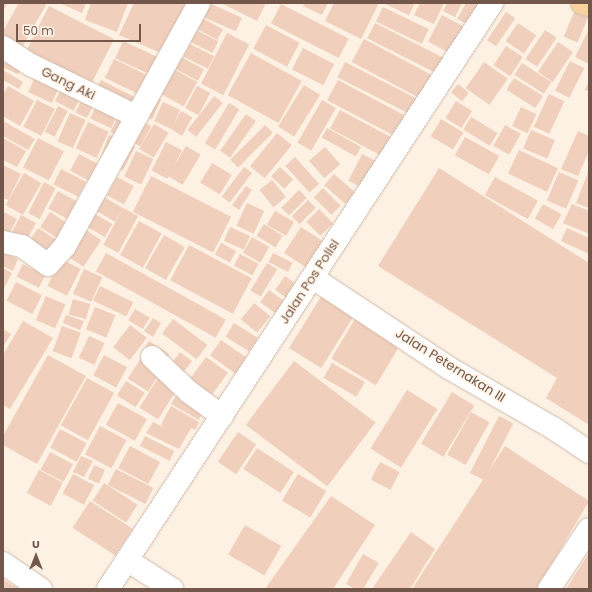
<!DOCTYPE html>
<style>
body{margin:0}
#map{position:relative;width:592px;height:592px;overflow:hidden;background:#fcf1e3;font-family:Poppins,sans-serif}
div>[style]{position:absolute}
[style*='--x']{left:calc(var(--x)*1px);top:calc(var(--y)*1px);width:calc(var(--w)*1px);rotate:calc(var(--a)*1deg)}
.building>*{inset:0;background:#f0cfbc;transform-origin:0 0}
.roads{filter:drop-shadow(0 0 1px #cfbbad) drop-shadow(0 0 1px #cfbbad)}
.minor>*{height:22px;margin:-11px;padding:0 11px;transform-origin:11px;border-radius:11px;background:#fff}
.major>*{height:22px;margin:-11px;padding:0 11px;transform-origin:11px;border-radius:11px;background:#f9d39d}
span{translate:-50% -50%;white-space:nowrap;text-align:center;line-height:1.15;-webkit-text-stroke:3.5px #fff5e9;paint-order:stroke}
.street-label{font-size:13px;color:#73574a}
.frame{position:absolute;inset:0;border:4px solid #73574a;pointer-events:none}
.north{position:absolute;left:16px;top:536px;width:40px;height:40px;-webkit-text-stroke:3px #fff5e9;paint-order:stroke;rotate:0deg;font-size:11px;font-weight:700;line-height:16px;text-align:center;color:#73574a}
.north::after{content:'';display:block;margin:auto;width:14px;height:18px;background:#73574a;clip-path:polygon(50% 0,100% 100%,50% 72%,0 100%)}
.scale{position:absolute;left:16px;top:24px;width:125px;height:18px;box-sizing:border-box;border:2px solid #73574a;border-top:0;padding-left:5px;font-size:12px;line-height:14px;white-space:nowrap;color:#73574a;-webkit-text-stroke:3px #fff5e9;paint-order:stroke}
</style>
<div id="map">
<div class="building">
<i style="clip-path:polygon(3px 3px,8px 3px,3px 10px)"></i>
<i style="clip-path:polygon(19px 3px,47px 3px,19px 53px,3px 44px,3px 31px)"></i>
<i style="clip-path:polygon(59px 3px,86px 3px,82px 13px)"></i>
<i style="clip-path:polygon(91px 3px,128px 3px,117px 32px,85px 20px)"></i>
<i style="clip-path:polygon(134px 3px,192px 3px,168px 56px,119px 35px)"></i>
<i style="left:209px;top:3px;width:36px;height:15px;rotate:24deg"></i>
<i style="clip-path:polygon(221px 3px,266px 3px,257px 21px)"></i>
<i style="clip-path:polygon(304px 3px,328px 3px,322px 15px,303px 6px)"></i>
<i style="clip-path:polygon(334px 3px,379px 3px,361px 39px,325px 21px)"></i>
<i style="clip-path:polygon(383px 3px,415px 3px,409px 15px)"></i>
<i style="clip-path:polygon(420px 3px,444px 3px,434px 24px,414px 15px)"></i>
<i style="clip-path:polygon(447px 3px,462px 3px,455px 17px,443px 11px)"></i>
<i style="clip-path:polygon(466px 3px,481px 3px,469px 25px,457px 19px)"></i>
<i style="left:281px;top:4px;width:76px;height:22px;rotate:27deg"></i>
<i style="left:49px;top:6px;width:73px;height:56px;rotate:27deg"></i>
<i style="left:383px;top:7px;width:51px;height:16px;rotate:26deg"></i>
<i style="left:575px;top:10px;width:15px;height:29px;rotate:23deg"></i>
<i style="left:506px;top:12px;width:11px;height:34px;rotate:34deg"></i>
<i style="left:442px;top:15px;width:27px;height:30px;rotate:28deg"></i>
<i style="left:200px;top:17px;width:26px;height:12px;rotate:28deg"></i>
<i style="left:375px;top:23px;width:79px;height:17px;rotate:27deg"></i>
<i style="left:518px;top:23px;width:22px;height:22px;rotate:34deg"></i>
<i style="left:266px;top:25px;width:38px;height:27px;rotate:28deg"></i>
<i style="clip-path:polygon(589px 29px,589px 64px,575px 57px)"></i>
<i style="left:196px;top:30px;width:25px;height:13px;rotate:27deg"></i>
<i style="left:545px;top:30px;width:14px;height:35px;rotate:34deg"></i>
<i style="left:227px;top:33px;width:25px;height:57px;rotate:27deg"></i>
<i style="left:364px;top:39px;width:83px;height:26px;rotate:28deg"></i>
<i style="left:123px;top:41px;width:44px;height:19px;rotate:25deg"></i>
<i style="left:558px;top:42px;width:18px;height:36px;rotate:34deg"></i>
<i style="left:190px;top:44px;width:27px;height:14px;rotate:27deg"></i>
<i style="left:506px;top:46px;width:20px;height:23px;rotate:33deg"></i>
<i style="left:303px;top:48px;width:35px;height:24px;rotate:27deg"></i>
<i style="left:251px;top:53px;width:58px;height:48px;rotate:29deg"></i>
<i style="left:181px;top:57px;width:26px;height:13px;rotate:28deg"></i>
<i style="left:7px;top:58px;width:17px;height:10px;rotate:25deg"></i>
<i style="left:114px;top:59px;width:41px;height:21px;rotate:26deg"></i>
<i style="left:570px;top:61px;width:16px;height:33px;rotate:27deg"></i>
<i style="left:345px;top:62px;width:82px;height:17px;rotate:27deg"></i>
<i style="left:484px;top:62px;width:29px;height:32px;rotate:35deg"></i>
<i style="left:522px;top:63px;width:35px;height:14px;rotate:33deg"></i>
<i style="left:172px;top:68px;width:29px;height:28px;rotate:29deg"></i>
<i style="clip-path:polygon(3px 70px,23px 82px,19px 89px,3px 80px)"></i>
<i style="left:37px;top:73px;width:26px;height:21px;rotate:25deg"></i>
<i style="left:514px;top:78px;width:34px;height:14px;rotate:32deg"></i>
<i style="left:101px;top:80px;width:42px;height:16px;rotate:27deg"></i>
<i style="left:338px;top:80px;width:80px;height:23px;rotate:28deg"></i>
<i style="clip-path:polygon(589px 80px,589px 91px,585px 90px)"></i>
<i style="left:458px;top:84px;width:14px;height:11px;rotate:39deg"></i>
<i style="left:304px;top:85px;width:19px;height:49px;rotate:32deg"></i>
<i style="clip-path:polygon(8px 86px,34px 101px,20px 126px,3px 116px,3px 94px)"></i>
<i style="left:63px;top:86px;width:21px;height:17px;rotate:28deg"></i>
<i style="left:197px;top:86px;width:15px;height:25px;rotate:28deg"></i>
<i style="left:549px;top:94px;width:17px;height:36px;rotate:25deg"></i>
<i style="left:152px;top:95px;width:10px;height:22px;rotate:24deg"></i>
<i style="left:214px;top:96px;width:11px;height:43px;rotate:38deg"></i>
<i style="left:83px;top:97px;width:13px;height:17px;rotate:27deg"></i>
<i style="left:37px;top:100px;width:20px;height:30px;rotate:27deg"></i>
<i style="left:322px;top:100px;width:16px;height:49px;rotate:30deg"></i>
<i style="left:456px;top:101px;width:19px;height:20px;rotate:32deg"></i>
<i style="left:163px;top:102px;width:19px;height:21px;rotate:25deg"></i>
<i style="left:229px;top:103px;width:12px;height:47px;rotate:31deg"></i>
<i style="left:97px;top:104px;width:23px;height:16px;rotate:25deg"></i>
<i style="left:58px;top:106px;width:11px;height:29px;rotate:27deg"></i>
<i style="left:521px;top:107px;width:17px;height:21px;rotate:25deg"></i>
<i style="left:340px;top:110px;width:59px;height:21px;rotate:28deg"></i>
<i style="left:181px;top:111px;width:13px;height:21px;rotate:29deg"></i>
<i style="left:70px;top:113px;width:17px;height:31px;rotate:24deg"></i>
<i style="left:246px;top:114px;width:12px;height:45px;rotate:35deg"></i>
<i style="left:119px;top:115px;width:11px;height:19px;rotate:27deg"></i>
<i style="left:471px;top:117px;width:31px;height:15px;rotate:31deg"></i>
<i style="left:441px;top:119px;width:26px;height:20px;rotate:31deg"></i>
<i style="left:140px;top:120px;width:13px;height:23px;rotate:29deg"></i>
<i style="clip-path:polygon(3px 121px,35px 139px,28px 150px,3px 136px)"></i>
<i style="left:88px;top:122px;width:23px;height:29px;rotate:25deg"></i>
<i style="left:154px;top:124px;width:17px;height:29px;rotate:31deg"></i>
<i style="left:265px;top:125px;width:11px;height:49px;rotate:45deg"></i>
<i style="left:505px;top:125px;width:18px;height:24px;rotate:29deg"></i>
<i style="left:327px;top:128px;width:39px;height:11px;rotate:29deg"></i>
<i style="left:531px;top:130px;width:26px;height:20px;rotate:23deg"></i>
<i style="clip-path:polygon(578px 131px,589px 136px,589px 151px,578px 176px,561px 169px)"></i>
<i style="left:277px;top:133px;width:19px;height:43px;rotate:39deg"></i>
<i style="left:109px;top:135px;width:9px;height:28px;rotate:21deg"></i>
<i style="left:465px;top:137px;width:39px;height:21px;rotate:29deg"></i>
<i style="clip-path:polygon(3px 138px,26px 151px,17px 167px,3px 160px)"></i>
<i style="left:38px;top:138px;width:29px;height:33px;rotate:27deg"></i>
<i style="left:125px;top:142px;width:11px;height:26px;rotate:27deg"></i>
<i style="left:166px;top:142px;width:18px;height:32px;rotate:27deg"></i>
<i style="left:186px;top:146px;width:17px;height:35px;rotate:31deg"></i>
<i style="left:325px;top:147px;width:23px;height:21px;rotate:49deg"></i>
<i style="left:519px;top:150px;width:43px;height:26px;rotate:25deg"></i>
<i style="left:136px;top:151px;width:19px;height:28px;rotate:25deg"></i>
<i style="left:79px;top:154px;width:24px;height:19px;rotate:28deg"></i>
<i style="left:362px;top:154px;width:16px;height:30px;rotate:27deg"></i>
<i style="left:295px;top:157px;width:36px;height:13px;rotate:48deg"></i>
<i style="left:212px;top:163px;width:23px;height:23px;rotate:31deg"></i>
<i style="clip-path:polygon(3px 165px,21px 174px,8px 200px,3px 198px)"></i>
<i style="left:244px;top:167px;width:10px;height:37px;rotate:37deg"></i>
<i style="left:280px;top:167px;width:18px;height:13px;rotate:43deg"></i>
<i style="clip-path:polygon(439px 168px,589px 263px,589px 425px,546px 398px,557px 378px,378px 266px)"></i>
<i style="left:61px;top:169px;width:28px;height:17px;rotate:27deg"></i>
<i style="clip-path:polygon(589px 170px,589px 208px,576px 203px)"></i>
<i style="left:559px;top:172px;width:21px;height:31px;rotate:23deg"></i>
<i style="left:24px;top:173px;width:20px;height:37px;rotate:30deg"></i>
<i style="left:334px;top:174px;width:28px;height:15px;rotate:41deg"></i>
<i style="left:151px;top:176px;width:90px;height:40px;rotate:27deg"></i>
<i style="left:117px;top:177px;width:19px;height:21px;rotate:28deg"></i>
<i style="left:495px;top:177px;width:49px;height:21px;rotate:29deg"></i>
<i style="left:272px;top:180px;width:22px;height:16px;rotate:51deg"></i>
<i style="left:44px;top:182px;width:13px;height:35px;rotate:27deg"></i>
<i style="clip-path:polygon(246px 186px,252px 190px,239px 210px,232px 205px)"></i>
<i style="left:323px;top:188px;width:25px;height:13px;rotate:45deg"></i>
<i style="left:299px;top:190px;width:11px;height:25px;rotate:45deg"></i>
<i style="left:58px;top:191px;width:25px;height:20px;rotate:29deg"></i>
<i style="left:104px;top:197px;width:22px;height:16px;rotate:30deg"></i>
<i style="left:308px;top:200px;width:11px;height:23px;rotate:45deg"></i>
<i style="left:247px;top:203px;width:19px;height:25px;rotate:25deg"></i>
<i style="left:543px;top:204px;width:21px;height:17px;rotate:29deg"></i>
<i style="clip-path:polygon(572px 204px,589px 211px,589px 234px,563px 223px)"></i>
<i style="left:123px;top:208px;width:17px;height:42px;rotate:28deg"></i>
<i style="left:319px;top:209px;width:20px;height:18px;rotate:45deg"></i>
<i style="left:275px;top:211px;width:22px;height:16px;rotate:30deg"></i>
<i style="clip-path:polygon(4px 212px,17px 219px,7px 237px,3px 235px)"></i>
<i style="left:50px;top:212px;width:24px;height:18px;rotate:33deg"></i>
<i style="left:95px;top:214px;width:20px;height:15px;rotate:30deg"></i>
<i style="left:21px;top:215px;width:17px;height:25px;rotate:28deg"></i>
<i style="left:139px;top:221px;width:26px;height:39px;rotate:29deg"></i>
<i style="left:264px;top:224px;width:22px;height:14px;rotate:32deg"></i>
<i style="left:230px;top:227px;width:22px;height:15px;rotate:24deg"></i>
<i style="left:301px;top:227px;width:27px;height:31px;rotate:33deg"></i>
<i style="left:38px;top:228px;width:24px;height:18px;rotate:33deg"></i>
<i style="left:83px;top:228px;width:22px;height:32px;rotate:34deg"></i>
<i style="clip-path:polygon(567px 228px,589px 238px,589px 254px,561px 241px)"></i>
<i style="left:164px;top:235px;width:24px;height:38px;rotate:30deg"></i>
<i style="left:252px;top:237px;width:20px;height:18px;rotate:30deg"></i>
<i style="left:221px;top:243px;width:17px;height:13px;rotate:28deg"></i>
<i style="left:189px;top:245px;width:71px;height:40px;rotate:28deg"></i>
<i style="clip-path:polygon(3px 252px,18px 259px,13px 271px,3px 266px)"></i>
<i style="left:106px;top:253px;width:137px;height:21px;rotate:29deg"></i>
<i style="left:273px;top:253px;width:22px;height:10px;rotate:27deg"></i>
<i style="left:240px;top:254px;width:21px;height:13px;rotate:28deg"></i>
<i style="left:61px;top:259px;width:22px;height:30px;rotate:27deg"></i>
<i style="left:267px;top:263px;width:12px;height:32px;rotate:31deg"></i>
<i style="left:23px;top:264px;width:25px;height:14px;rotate:27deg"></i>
<i style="clip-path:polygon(3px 268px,12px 273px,3px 290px)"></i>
<i style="left:84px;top:269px;width:20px;height:27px;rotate:24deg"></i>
<i style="left:285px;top:276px;width:17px;height:17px;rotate:36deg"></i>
<i style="left:16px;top:282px;width:29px;height:21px;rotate:27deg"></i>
<i style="left:100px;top:286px;width:37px;height:16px;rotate:26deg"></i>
<i style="left:269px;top:290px;width:22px;height:15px;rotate:36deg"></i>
<i style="left:324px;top:292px;width:38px;height:66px;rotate:32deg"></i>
<i style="left:46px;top:296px;width:21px;height:26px;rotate:23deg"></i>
<i style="left:73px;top:299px;width:18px;height:16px;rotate:16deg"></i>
<i style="left:254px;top:303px;width:21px;height:21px;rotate:39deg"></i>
<i style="left:95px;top:307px;width:22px;height:24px;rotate:22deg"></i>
<i style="left:135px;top:309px;width:17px;height:13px;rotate:31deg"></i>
<i style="clip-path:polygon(66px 315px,84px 321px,80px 330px,63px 323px)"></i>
<i style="clip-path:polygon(153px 318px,161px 323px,153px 337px,144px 331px)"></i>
<i style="left:173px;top:319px;width:43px;height:18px;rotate:37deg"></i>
<i style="left:355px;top:319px;width:52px;height:46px;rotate:31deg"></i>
<i style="clip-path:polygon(23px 321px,53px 338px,10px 409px,3px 405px,3px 355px)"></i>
<i style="left:234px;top:323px;width:28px;height:16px;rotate:32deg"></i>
<i style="left:130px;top:325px;width:21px;height:28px;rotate:37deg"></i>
<i style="left:62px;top:326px;width:20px;height:27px;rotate:20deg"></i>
<i style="clip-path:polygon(3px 329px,11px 334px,3px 347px)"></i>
<i style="left:89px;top:336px;width:17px;height:24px;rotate:25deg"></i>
<i style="left:221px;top:340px;width:32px;height:19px;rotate:35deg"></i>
<i style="left:149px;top:341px;width:24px;height:7px;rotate:33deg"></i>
<i style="left:180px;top:352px;width:15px;height:21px;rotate:37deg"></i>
<i style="clip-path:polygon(48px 355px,86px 376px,37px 464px,3px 445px,3px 436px)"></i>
<i style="left:104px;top:355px;width:26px;height:23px;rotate:28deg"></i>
<i style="left:143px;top:355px;width:24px;height:28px;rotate:33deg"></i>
<i style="left:206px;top:357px;width:27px;height:27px;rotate:36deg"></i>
<i style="left:294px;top:361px;width:102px;height:80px;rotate:37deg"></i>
<i style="left:332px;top:363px;width:38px;height:17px;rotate:30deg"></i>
<i style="left:87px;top:378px;width:31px;height:54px;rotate:29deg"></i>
<i style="left:158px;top:378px;width:22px;height:35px;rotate:32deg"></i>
<i style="left:126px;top:381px;width:22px;height:17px;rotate:32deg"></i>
<i style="left:407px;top:390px;width:36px;height:69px;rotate:32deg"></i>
<i style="left:178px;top:392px;width:32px;height:14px;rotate:30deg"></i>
<i style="left:452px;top:392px;width:26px;height:60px;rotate:31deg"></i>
<i style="left:118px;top:403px;width:33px;height:25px;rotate:29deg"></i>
<i style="clip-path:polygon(171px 406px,199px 422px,195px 430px,191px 428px,179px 449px,146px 433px,153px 422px,165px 428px,161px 425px,166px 415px,172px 418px,166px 415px)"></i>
<i style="left:471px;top:412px;width:21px;height:49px;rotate:29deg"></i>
<i style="left:499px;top:416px;width:16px;height:64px;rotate:27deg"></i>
<i style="left:100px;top:426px;width:30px;height:32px;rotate:28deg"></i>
<i style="left:60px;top:429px;width:30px;height:21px;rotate:28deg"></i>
<i style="left:238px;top:432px;width:22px;height:36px;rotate:34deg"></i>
<i style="left:145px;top:436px;width:33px;height:11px;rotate:27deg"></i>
<i style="left:130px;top:446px;width:34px;height:25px;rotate:28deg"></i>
<i style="clip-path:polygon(505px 446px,589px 501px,537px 589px,412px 589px)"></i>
<i style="left:257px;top:448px;width:44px;height:25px;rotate:33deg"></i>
<i style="left:50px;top:452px;width:26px;height:20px;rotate:28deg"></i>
<i style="clip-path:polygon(81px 456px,93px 461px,84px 477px,73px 472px)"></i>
<i style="left:380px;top:462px;width:22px;height:20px;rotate:27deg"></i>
<i style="left:94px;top:465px;width:12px;height:15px;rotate:24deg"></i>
<i style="left:116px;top:469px;width:42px;height:18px;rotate:27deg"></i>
<i style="left:39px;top:470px;width:27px;height:26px;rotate:28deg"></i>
<i style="left:73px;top:474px;width:24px;height:22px;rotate:28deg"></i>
<i style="left:298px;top:474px;width:33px;height:31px;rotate:31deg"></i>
<i style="left:104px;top:483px;width:40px;height:21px;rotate:33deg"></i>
<i style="clip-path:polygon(331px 496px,375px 525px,333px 589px,265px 589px)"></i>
<i style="left:90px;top:501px;width:51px;height:32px;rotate:33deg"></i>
<i style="left:245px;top:525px;width:42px;height:34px;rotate:30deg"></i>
<i style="clip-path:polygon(411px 532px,435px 549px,410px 589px,372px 589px)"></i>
<i style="clip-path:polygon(589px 553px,589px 589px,566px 589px)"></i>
<i style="clip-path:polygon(363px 554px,379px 563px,363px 589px,355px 589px,346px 584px)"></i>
<i style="clip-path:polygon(3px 580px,20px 589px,3px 589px)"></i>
</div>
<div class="roads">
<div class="minor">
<i style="--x:3;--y:47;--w:33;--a:33"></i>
<i style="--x:31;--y:65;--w:117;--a:25.9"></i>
<i style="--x:3;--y:242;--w:19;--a:12"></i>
<i style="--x:22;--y:246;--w:32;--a:36"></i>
<i style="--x:48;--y:265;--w:25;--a:-48"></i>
<i style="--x:65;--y:246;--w:277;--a:-61.1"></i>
<i style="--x:313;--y:278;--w:163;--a:33.5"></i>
<i style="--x:449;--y:368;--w:120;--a:30"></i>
<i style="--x:553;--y:428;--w:43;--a:33.7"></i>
<i style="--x:152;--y:357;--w:51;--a:43.4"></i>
<i style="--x:189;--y:392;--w:41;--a:36"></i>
<i style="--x:127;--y:560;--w:54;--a:32.8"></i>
<i style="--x:3;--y:563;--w:46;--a:34.4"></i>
<i style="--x:108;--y:589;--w:701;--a:-56.76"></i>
<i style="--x:549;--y:589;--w:72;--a:-56.3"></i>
</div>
<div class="major">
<i style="--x:582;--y:3;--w:7;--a:16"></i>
</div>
</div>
<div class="street-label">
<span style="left:68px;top:84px;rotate:26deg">Gang Aki</span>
<span style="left:310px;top:282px;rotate:-57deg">Jalan Pos Polisi</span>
<span style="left:450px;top:366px;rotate:32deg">Jalan Peternakan III</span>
</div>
<div class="frame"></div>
<div class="north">U</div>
<div class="scale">50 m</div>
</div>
